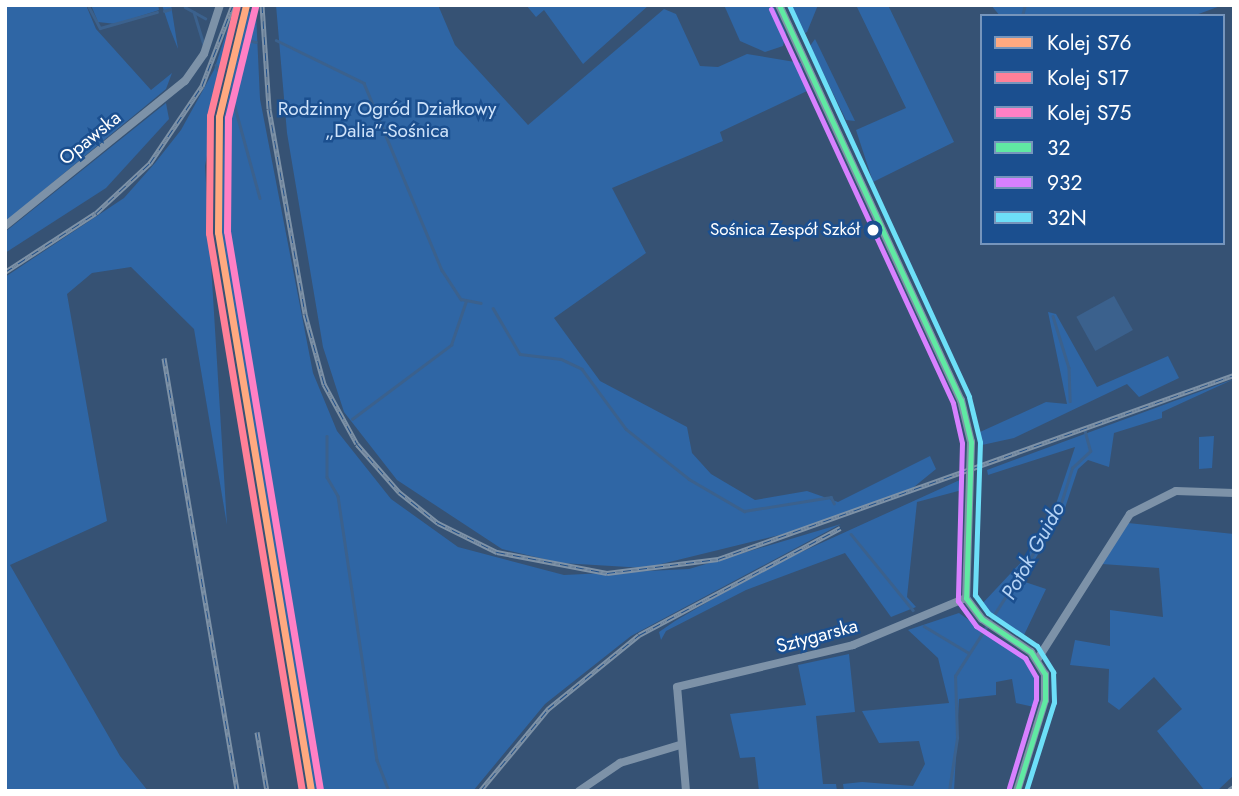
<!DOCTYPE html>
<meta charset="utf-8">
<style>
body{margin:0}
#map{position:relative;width:1239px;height:796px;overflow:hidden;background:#365274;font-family:Jost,sans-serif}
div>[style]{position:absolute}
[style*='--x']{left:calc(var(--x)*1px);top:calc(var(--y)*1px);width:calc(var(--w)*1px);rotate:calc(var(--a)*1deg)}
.green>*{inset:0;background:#2f66a5}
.water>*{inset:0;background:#3b618d;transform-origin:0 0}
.stream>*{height:2.5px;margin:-1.25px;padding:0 1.25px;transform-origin:1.25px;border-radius:1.25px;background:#3b618d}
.minor>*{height:8px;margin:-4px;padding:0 4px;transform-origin:4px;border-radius:4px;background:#7d92a8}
.rail>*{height:5px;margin-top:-2.5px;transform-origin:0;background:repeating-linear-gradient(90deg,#1b4f8f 0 8px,#7e92a7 0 16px);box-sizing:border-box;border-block:2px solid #7e92a7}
.bus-1>*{height:5px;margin:-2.5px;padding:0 2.5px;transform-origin:2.5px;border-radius:2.5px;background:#60e9a3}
.bus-2>*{height:5px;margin:-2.5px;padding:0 2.5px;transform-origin:2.5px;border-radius:2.5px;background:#d880ff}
.bus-3>*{height:5px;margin:-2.5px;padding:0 2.5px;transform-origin:2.5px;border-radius:2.5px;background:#6ddff8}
.rail-1>*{height:7px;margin:-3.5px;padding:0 3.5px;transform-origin:3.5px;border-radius:3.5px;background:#ffa980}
.rail-2>*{height:7px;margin:-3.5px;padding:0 3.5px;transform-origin:3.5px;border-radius:3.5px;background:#ff8098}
.rail-3>*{height:7px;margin:-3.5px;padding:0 3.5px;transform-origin:3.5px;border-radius:3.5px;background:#ff80c5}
.dots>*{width:19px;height:19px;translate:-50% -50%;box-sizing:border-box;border:4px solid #1b4f8f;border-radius:50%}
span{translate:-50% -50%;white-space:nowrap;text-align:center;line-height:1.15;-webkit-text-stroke:5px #1b4f8f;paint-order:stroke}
.bus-label{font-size:17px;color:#fff}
.right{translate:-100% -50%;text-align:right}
.park-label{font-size:19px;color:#cfe3fa}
.street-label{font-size:19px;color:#fff}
.water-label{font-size:21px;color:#b5d3f5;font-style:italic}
.frame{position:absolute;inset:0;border:7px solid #fff;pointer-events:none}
.legend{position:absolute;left:980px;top:14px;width:245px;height:231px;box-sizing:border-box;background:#1b4f8f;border:2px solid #7695bc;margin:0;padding:9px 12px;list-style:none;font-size:21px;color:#fff}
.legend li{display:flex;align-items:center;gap:14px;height:35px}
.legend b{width:35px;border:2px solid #7695bc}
</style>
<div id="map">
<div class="green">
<i style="clip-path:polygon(5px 5px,86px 5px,96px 29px,151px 90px,172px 73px,166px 89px,5px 222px)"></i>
<i style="clip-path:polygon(91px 5px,158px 5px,159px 10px,116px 24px,98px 22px)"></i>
<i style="clip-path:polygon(162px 5px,171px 5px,178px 49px,170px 29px)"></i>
<i style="clip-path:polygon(276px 5px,438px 5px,455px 45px,528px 125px,664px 9px,676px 14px,700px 66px,718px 67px,747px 54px,801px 63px,807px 91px,720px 132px,723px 141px,612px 188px,646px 253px,554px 318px,600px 381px,687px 427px,692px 453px,711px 474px,755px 500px,807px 491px,838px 502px,930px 456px,936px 469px,909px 491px,792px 532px,645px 568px,561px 563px,502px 549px,397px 480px,344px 412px,323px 347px,287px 133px)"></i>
<i style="clip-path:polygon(526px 5px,649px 5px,583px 64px,544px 10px,536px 17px)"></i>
<i style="clip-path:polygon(724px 5px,773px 5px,786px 33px,783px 46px,765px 52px,740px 41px)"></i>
<i style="clip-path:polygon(791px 5px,818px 5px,807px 32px,805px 33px)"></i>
<i style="clip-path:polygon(856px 5px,888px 5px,954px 142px,873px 182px,856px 130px,906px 108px)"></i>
<i style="clip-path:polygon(991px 5px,1223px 5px,1193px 16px,1000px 16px)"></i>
<i style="clip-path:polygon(234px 9px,205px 166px,227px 525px,194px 329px,131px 267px,92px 273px,67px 294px,107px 521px,10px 565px,120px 756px,148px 791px,5px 791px,5px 277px,124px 198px,155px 163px,181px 130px,214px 70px)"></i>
<i style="clip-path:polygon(247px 11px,256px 13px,260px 99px,313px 373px,337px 431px,391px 499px,458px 547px,564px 575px,689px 569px,841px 524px,631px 636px,545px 704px,473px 791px,313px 791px,221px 232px,224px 118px)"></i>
<i style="clip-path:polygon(815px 39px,819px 47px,855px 121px,846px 120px,810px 46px)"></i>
<i style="clip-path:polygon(166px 103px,169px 119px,106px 188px,5px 253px,5px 232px)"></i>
<i style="clip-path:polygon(1048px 312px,1056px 314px,1097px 387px,1168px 356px,1179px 378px,1139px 397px,1127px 384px,1014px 438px,982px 445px,980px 432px,1046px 402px,1067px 404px)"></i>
<i style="clip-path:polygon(1234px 379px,1162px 412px,1162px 418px,1114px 433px,1109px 467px,1088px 460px,1078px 469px,1064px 511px,1022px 581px,1046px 589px,1024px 635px,986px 613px,980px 606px,1027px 556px,1053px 513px,1075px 447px,988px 475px,987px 470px)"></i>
<i style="clip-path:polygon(1214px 436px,1212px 468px,1199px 469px,1199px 437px)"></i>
<i style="clip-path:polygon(962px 479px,962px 490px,917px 502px,907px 597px,916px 607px,891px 617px,845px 553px,746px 590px,666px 631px,661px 640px,659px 632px,675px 621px,764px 569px)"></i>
<i style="clip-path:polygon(1128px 523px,1234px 534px,1234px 775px,1217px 791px,1205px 791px,1157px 731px,1182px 709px,1154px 677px,1119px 710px,1108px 702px,1109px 669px,1070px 665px,1075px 640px,1110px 646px,1110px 610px,1163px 617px,1159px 568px,1102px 564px)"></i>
<i style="clip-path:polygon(959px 613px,1028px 662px,1039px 689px,1034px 707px,1016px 703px,1012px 679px,996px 682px,996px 695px,959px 699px,954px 791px,844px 791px,843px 784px,862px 782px,913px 786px,925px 764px,919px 741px,879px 743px,862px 711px,949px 703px,938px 658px,908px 630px)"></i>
<i style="clip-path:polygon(849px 654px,855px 712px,816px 716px,823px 784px,836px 784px,837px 791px,759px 791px,755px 757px,740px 758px,730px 714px,806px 705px,798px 665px)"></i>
</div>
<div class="water">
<i style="left:1114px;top:296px;width:39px;height:43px;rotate:61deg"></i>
</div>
<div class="stream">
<i style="--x:88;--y:5;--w:26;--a:62"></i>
<i style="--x:100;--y:28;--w:59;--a:-15.7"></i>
<i style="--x:185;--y:7;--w:10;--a:29"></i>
<i style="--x:194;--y:12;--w:34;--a:73"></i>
<i style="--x:164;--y:11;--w:6;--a:-18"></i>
<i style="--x:194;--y:12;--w:13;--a:29"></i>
<i style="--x:1022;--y:16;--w:11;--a:-75"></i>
<i style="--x:248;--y:40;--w:8;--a:14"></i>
<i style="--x:276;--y:40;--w:98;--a:26"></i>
<i style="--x:364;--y:83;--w:203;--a:67.4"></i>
<i style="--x:442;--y:270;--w:35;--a:57"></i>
<i style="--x:461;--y:299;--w:20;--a:11"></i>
<i style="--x:216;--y:65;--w:5;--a:68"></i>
<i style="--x:229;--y:85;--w:117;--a:74.7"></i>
<i style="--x:493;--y:308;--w:53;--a:59.6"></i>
<i style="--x:520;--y:354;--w:41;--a:7"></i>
<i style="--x:561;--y:359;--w:23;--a:25"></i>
<i style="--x:582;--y:369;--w:74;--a:53.7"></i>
<i style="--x:626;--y:429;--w:80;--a:38.4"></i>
<i style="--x:689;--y:479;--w:64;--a:30.2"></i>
<i style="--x:744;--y:511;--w:88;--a:-9.1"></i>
<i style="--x:831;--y:497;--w:7;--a:63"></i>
<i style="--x:1053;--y:316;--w:54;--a:72.9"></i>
<i style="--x:1069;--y:368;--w:33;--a:88"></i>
<i style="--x:352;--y:419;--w:124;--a:-36.8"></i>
<i style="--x:451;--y:345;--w:46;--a:-71.2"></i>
<i style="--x:327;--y:436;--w:41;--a:90"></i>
<i style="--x:327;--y:477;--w:22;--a:60"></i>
<i style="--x:338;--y:496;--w:267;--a:81.6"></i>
<i style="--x:377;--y:760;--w:33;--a:69"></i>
<i style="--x:851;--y:534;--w:98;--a:50.8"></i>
<i style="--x:924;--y:626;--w:52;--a:31"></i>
<i style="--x:949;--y:791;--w:54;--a:-81.4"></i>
<i style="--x:957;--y:738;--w:62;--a:-91.8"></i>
<i style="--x:955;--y:676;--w:190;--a:-57.5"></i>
<i style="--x:1057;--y:516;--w:50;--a:-72.6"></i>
<i style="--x:1072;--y:468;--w:25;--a:-43"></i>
<i style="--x:1090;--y:451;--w:20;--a:-105"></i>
</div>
<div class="minor">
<i style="--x:779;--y:5;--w:435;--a:65.3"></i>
<i style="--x:961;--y:400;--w:43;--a:76.6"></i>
<i style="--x:971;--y:442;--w:156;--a:91.8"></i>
<i style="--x:966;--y:598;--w:26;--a:53"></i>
<i style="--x:982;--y:619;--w:59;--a:34"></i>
<i style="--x:1031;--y:652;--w:26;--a:58"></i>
<i style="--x:1045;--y:674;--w:26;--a:90"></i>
<i style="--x:1045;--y:700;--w:95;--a:107.1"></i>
<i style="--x:5;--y:226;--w:231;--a:-38.9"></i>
<i style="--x:185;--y:81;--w:33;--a:-55"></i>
<i style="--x:204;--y:54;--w:52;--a:-71.9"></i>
<i style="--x:1037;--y:660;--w:173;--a:-57.5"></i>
<i style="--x:1130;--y:514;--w:51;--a:-26.6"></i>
<i style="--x:1176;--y:491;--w:58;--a:2"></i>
<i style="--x:579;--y:791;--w:50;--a:-34.3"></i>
<i style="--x:620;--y:763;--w:63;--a:-16.7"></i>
<i style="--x:686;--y:791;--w:104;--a:-94.9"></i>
<i style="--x:677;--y:687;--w:181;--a:-13.4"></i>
<i style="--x:853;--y:645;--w:122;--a:-22.6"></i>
<i style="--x:1231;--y:791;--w:4;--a:-34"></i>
</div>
<div class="rail">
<i style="--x:262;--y:5;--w:104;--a:86.1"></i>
<i style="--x:269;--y:109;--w:208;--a:80"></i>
<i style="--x:305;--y:314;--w:73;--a:74.8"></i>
<i style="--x:324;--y:384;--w:68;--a:61.2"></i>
<i style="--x:357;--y:444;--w:64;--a:48.8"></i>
<i style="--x:399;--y:492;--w:50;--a:38.5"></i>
<i style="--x:438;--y:523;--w:66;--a:26.2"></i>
<i style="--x:497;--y:552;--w:112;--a:10.8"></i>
<i style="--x:607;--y:573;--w:112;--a:-7.2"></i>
<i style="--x:718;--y:559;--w:548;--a:-19.63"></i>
<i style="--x:5;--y:272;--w:108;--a:-33"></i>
<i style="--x:96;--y:213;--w:74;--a:-42.8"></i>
<i style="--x:150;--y:163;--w:93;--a:-56"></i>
<i style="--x:202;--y:86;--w:87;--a:-69.1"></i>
<i style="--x:164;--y:358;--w:439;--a:80.4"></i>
<i style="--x:257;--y:732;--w:60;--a:80.4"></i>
<i style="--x:480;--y:791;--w:107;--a:-50.3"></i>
<i style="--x:548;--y:709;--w:117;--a:-39.1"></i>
<i style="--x:639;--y:635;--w:228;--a:-28"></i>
</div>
<div class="bus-1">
<i style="--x:779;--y:5;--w:435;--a:65.3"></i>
<i style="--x:961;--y:400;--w:43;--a:76.6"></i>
<i style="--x:971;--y:442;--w:156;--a:91.8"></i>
<i style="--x:966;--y:598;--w:26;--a:53"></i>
<i style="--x:982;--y:619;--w:59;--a:34"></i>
<i style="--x:1031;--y:652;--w:26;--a:58"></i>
<i style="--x:1045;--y:674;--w:26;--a:90"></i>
<i style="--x:1045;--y:700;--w:95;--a:107.1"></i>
</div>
<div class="bus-2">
<i style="--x:771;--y:9;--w:434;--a:65.2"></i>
<i style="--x:953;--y:403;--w:41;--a:77.3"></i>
<i style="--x:962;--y:443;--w:158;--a:91.5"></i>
<i style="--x:958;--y:601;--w:31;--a:54"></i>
<i style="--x:976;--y:626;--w:59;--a:33.1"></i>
<i style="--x:1025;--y:658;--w:22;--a:60"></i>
<i style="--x:1036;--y:677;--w:22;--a:90"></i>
<i style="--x:1036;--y:699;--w:93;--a:106.9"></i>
</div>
<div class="bus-3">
<i style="--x:789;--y:5;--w:431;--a:65.3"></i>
<i style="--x:969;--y:397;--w:46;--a:76.3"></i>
<i style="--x:980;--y:442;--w:153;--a:91.9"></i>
<i style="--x:975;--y:595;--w:22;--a:54"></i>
<i style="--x:988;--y:613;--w:59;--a:34"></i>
<i style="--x:1037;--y:646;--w:31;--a:58"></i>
<i style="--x:1053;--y:672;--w:30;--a:88"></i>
<i style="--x:1054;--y:702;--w:93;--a:107.5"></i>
</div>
<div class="rail-1">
<i style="--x:246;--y:5;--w:115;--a:103.6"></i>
<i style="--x:219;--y:117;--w:115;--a:90.5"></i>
<i style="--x:218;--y:232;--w:567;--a:80.55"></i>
</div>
<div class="rail-2">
<i style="--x:237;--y:5;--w:114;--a:103.7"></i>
<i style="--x:210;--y:116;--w:117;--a:90.5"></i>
<i style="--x:209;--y:233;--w:566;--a:80.54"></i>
</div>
<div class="rail-3">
<i style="--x:255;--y:7;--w:114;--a:103.7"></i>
<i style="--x:228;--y:118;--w:113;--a:90.5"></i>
<i style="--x:227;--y:231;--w:567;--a:80.55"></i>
</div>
<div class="dots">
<i style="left:873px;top:230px;background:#fff"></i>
</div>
<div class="bus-label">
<span class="right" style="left:860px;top:230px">Sośnica Zespół Szkół</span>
</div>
<div class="park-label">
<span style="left:387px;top:120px">Rodzinny Ogród Działkowy<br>„Dalia”-Sośnica</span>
</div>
<div class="street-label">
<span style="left:90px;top:138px;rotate:-39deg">Opawska</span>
<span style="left:817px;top:636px;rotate:-15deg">Sztygarska</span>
</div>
<div class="water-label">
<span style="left:1033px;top:551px;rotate:-61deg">Potok Guido</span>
</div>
<div class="frame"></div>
<ul class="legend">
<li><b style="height:9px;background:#ffa980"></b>Kolej S76</li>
<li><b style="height:9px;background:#ff8098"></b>Kolej S17</li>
<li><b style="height:9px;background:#ff80c5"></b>Kolej S75</li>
<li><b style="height:9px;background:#60e9a3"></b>32</li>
<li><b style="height:9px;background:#d880ff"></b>932</li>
<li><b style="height:9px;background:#6ddff8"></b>32N</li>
</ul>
</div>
